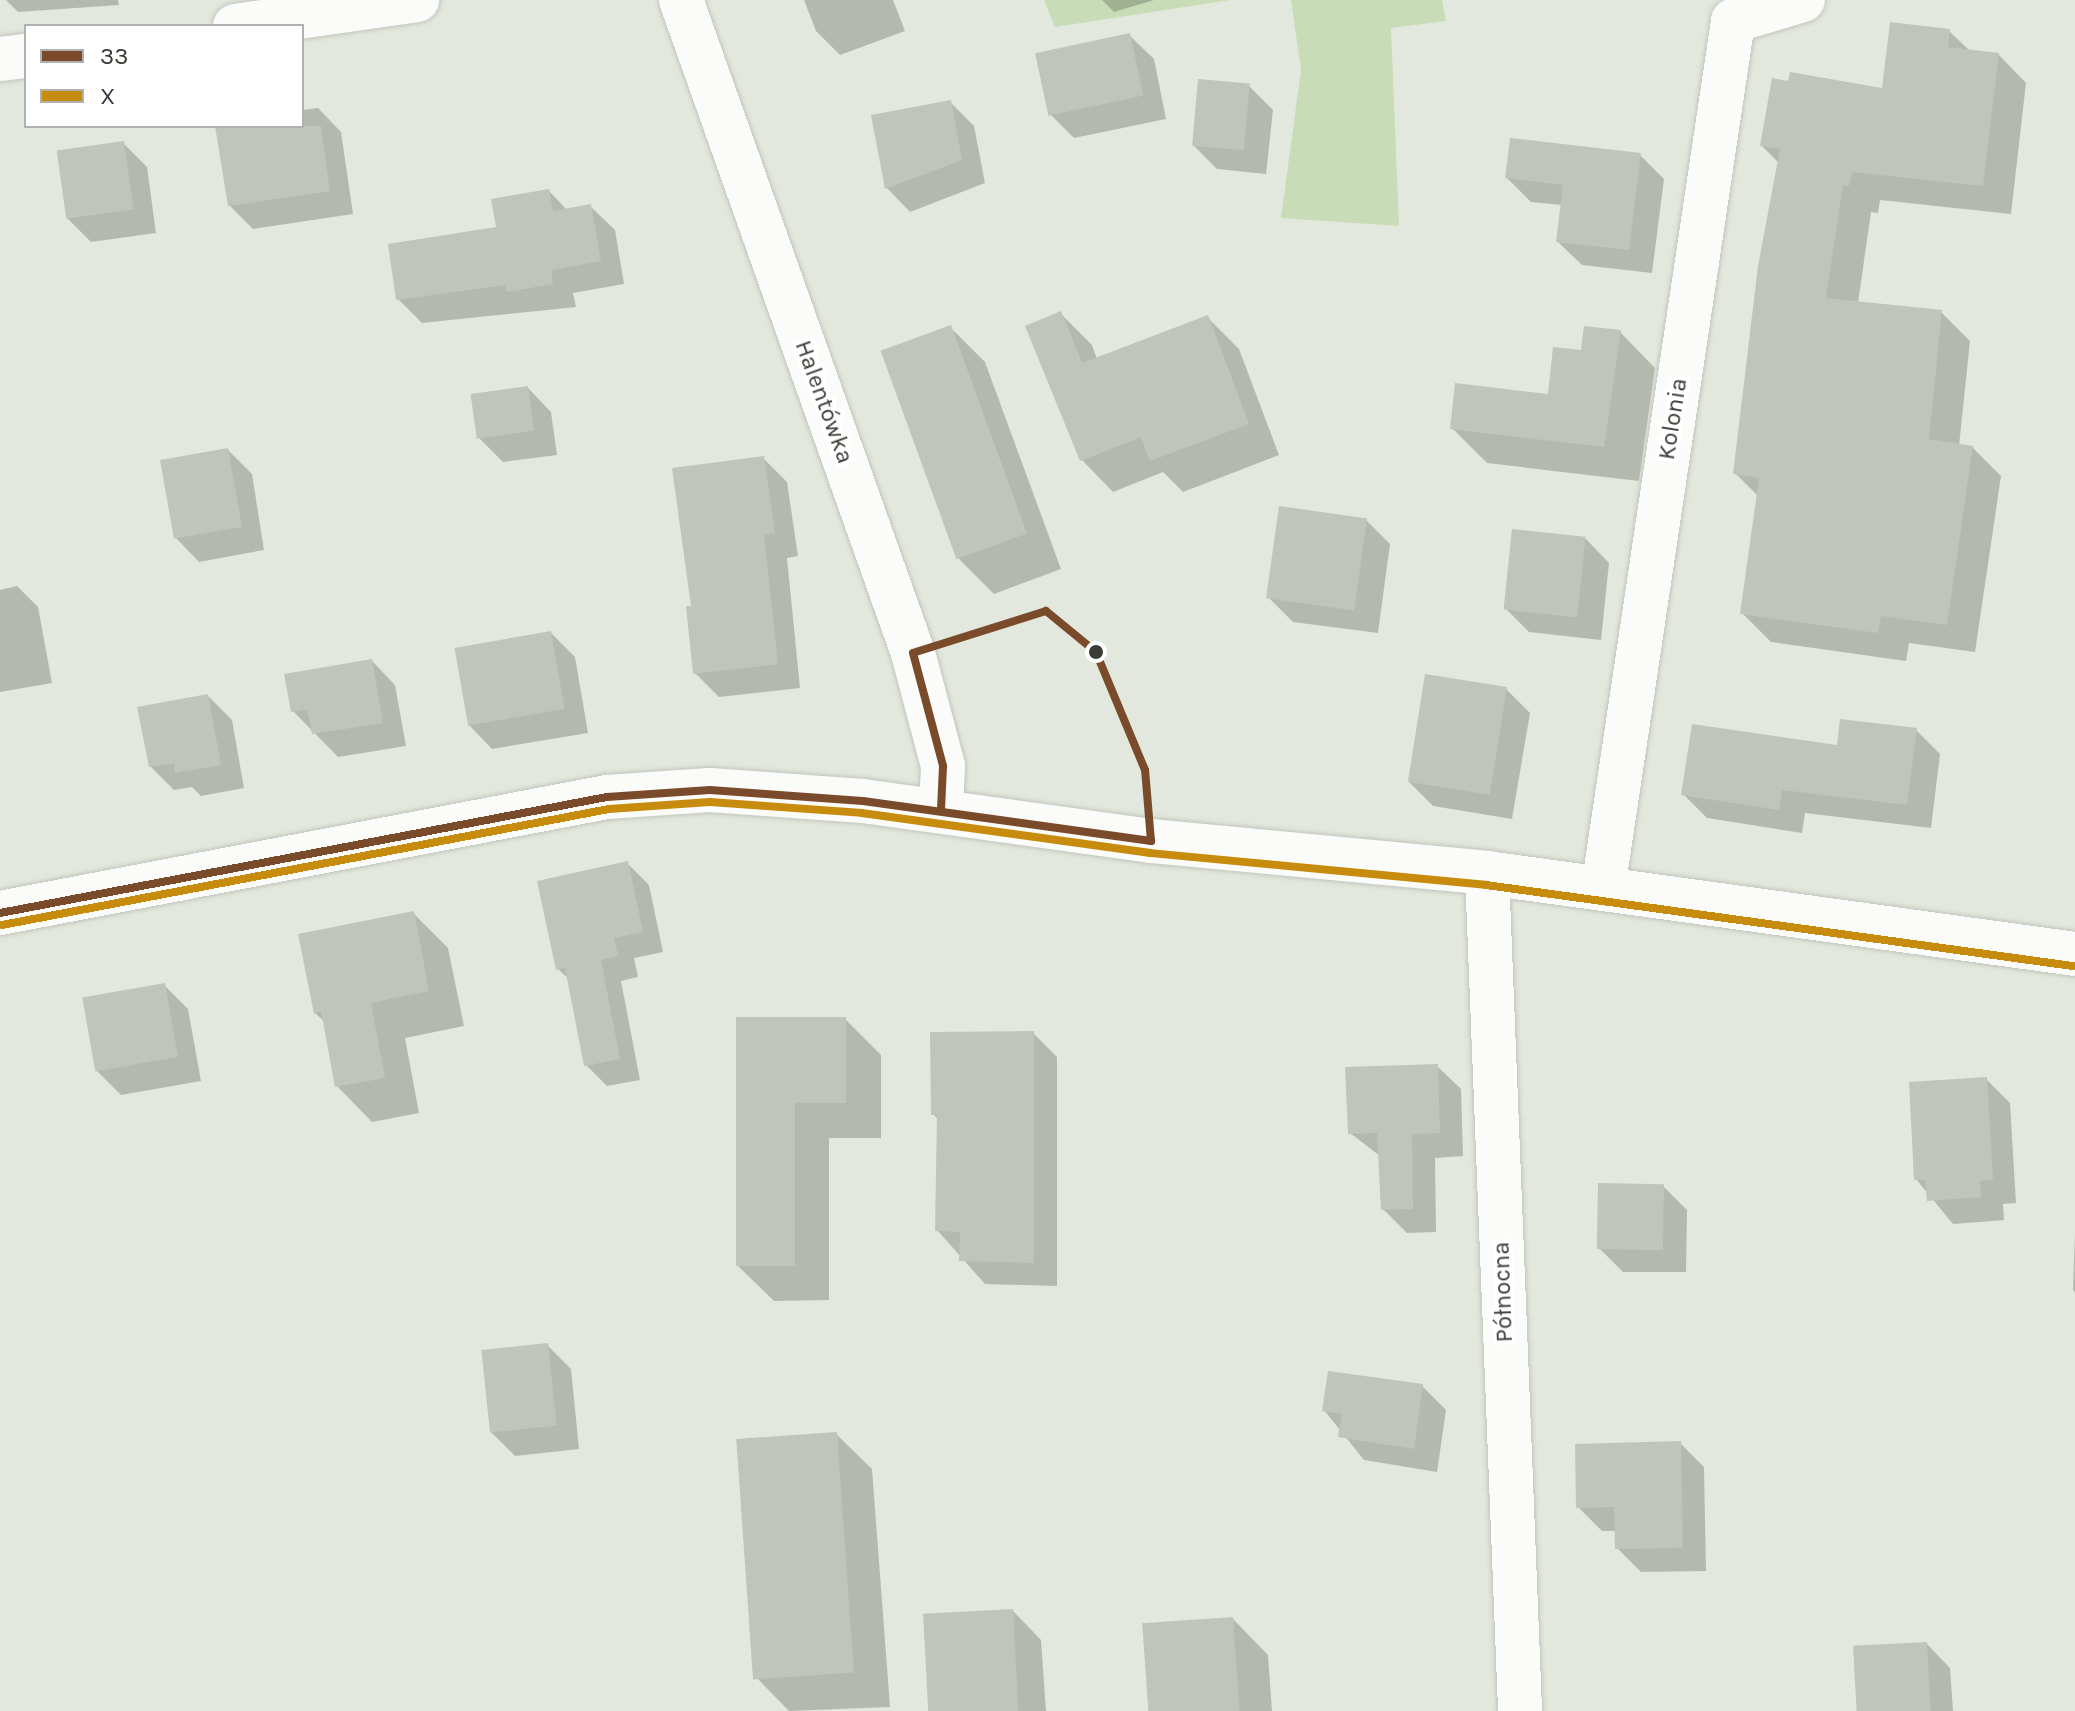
<!DOCTYPE html>
<meta charset="utf-8">
<style>
body{margin:0}
#map{position:relative;width:2075px;height:1711px;overflow:hidden;background:#e2e8dd;font-family:Karla,sans-serif}
div>[style]{position:absolute}
[style*='--x']{left:calc(var(--x)*1px);top:calc(var(--y)*1px);width:calc(var(--w)*1px);rotate:calc(var(--a)*1deg)}
.green>*{inset:0;background:#c8dcb7}
.shadow>*{inset:0;background:#0003}
.building>*{inset:0;background:#c0c5bc;transform-origin:0 0}
.roads{filter:drop-shadow(0 0 2px #c1c6bd) drop-shadow(0 0 2px #c1c6bd)}
.street>*{height:44px;margin:-22px;padding:0 22px;transform-origin:22px;border-radius:22px;background:#fbfcfa}
.secondary>*{height:44px;margin:-22px;padding:0 22px;transform-origin:22px;border-radius:22px;background:#fbfcfa}
.bus-1>*{height:8px;margin:-4px;padding:0 4px;transform-origin:4px;border-radius:4px;background:#7a4b2a}
.bus-2>*{height:8px;margin:-4px;padding:0 4px;transform-origin:4px;border-radius:4px;background:#c78c0d}
.dots>*{width:22px;height:22px;translate:-50% -50%;box-sizing:border-box;border:4px solid #fff;border-radius:50%}
span{translate:-50% -50%;white-space:nowrap;text-align:center;line-height:1.15;-webkit-text-stroke:8px #fff;paint-order:stroke}
.street-label{font-size:24px;color:#383c34}
.legend{position:absolute;left:24px;top:24px;width:280px;height:104px;box-sizing:border-box;background:#fff;border:2px solid #afb1ae;margin:0;padding:10px 14px;list-style:none;font-size:24px;color:#383c34}
.legend li{display:flex;align-items:center;gap:16px;height:40px}
.legend b{width:40px;border:2px solid #afb1ae}
</style>
<div id="map">
<div class="green">
<i style="clip-path:polygon(1044px 0,1230px 0,1055px 27px)"></i>
<i style="clip-path:polygon(1291px 0,1442px 0,1446px 21px,1391px 28px,1399px 226px,1281px 218px,1301px 70px)"></i>
</div>
<div class="shadow">
<i style="clip-path:polygon(6px 0,118px 0,119px 5px,18px 12px)"></i>
<i style="clip-path:polygon(804px 0,893px 0,905px 31px,840px 55px,816px 31px)"></i>
<i style="clip-path:polygon(1102px 0,1154px 0,1114px 12px)"></i>
<i style="clip-path:polygon(1949px 31px,1970px 51px,1998px 54px,2026px 83px,2011px 214px,1880px 200px,1878px 213px,1871px 212px,1858px 303px,1941px 312px,1970px 341px,1959px 446px,1972px 447px,2001px 476px,1975px 652px,1909px 643px,1906px 661px,1771px 642px,1742px 613px,1759px 497px,1735px 473px,1779px 163px,1762px 146px,1884px 91px)"></i>
<i style="clip-path:polygon(1130px 36px,1154px 59px,1166px 119px,1074px 138px,1050px 114px)"></i>
<i style="clip-path:polygon(1249px 86px,1273px 110px,1266px 174px,1217px 169px,1193px 145px)"></i>
<i style="clip-path:polygon(950px 102px,974px 126px,985px 183px,910px 212px,887px 188px,873px 116px)"></i>
<i style="clip-path:polygon(318px 108px,341px 132px,353px 214px,253px 229px,229px 205px,217px 126px,302px 126px,302px 110px)"></i>
<i style="clip-path:polygon(123px 143px,147px 167px,156px 233px,91px 242px,67px 218px)"></i>
<i style="clip-path:polygon(1640px 155px,1664px 179px,1652px 273px,1582px 265px,1558px 242px,1562px 205px,1531px 202px,1507px 178px)"></i>
<i style="clip-path:polygon(549px 191px,568px 211px,591px 207px,615px 230px,624px 284px,573px 293px,576px 307px,422px 323px,398px 299px)"></i>
<i style="clip-path:polygon(1060px 313px,1092px 345px,1097px 359px,1207px 317px,1239px 349px,1279px 455px,1183px 492px,1163px 472px,1113px 492px,1082px 460px)"></i>
<i style="clip-path:polygon(950px 327px,985px 362px,1061px 569px,994px 594px,959px 559px)"></i>
<i style="clip-path:polygon(1620px 332px,1655px 368px,1639px 481px,1487px 463px,1452px 428px,1549px 396px,1583px 353px)"></i>
<i style="clip-path:polygon(528px 388px,551px 412px,557px 455px,503px 462px,479px 438px)"></i>
<i style="clip-path:polygon(228px 450px,252px 474px,264px 550px,199px 562px,176px 538px)"></i>
<i style="clip-path:polygon(763px 458px,787px 482px,798px 556px,787px 558px,800px 688px,719px 697px,695px 673px,693px 607px)"></i>
<i style="clip-path:polygon(1366px 520px,1390px 544px,1378px 633px,1293px 622px,1269px 598px)"></i>
<i style="clip-path:polygon(1586px 539px,1609px 563px,1601px 640px,1529px 632px,1506px 609px)"></i>
<i style="clip-path:polygon(17px 586px,38px 607px,52px 683px,0 692px,0 590px)"></i>
<i style="clip-path:polygon(551px 633px,575px 657px,588px 733px,492px 749px,469px 725px)"></i>
<i style="clip-path:polygon(372px 661px,395px 685px,406px 746px,338px 757px,293px 711px)"></i>
<i style="clip-path:polygon(1506px 689px,1530px 713px,1512px 819px,1433px 806px,1409px 782px)"></i>
<i style="clip-path:polygon(208px 696px,232px 720px,244px 788px,201px 796px,192px 787px,174px 790px,150px 766px)"></i>
<i style="clip-path:polygon(1916px 730px,1940px 754px,1931px 828px,1805px 813px,1802px 833px,1707px 818px,1683px 794px)"></i>
<i style="clip-path:polygon(628px 864px,649px 885px,663px 952px,634px 958px,638px 977px,621px 981px,640px 1080px,607px 1086px,586px 1065px,570px 980px,558px 969px)"></i>
<i style="clip-path:polygon(413px 913px,448px 948px,464px 1026px,405px 1038px,419px 1113px,372px 1122px,337px 1086px,326px 1023px,315px 1013px)"></i>
<i style="clip-path:polygon(164px 985px,188px 1009px,201px 1081px,121px 1095px,97px 1071px)"></i>
<i style="clip-path:polygon(738px 1019px,845px 1019px,881px 1055px,881px 1138px,829px 1138px,829px 1300px,774px 1301px,738px 1266px)"></i>
<i style="clip-path:polygon(1033px 1033px,1057px 1057px,1057px 1286px,985px 1284px,937px 1230px,939px 1120px,933px 1114px)"></i>
<i style="clip-path:polygon(1437px 1066px,1461px 1089px,1463px 1156px,1435px 1158px,1436px 1232px,1407px 1233px,1383px 1209px,1380px 1156px,1350px 1133px)"></i>
<i style="clip-path:polygon(1986px 1079px,2010px 1103px,2016px 1203px,2003px 1204px,2004px 1220px,1953px 1224px,1916px 1179px)"></i>
<i style="clip-path:polygon(1663px 1186px,1687px 1210px,1686px 1272px,1623px 1272px,1599px 1248px)"></i>
<i style="clip-path:polygon(2075px 1233px,2075px 1292px,2073px 1290px)"></i>
<i style="clip-path:polygon(547px 1345px,571px 1369px,579px 1449px,515px 1456px,491px 1432px)"></i>
<i style="clip-path:polygon(1422px 1386px,1446px 1410px,1437px 1472px,1364px 1460px,1324px 1410px)"></i>
<i style="clip-path:polygon(836px 1434px,872px 1469px,890px 1707px,789px 1711px,757px 1678px)"></i>
<i style="clip-path:polygon(1680px 1443px,1704px 1467px,1706px 1571px,1641px 1572px,1617px 1548px,1617px 1531px,1602px 1531px,1578px 1507px)"></i>
<i style="clip-path:polygon(1013px 1611px,1041px 1640px,1046px 1711px,930px 1711px)"></i>
<i style="clip-path:polygon(1233px 1619px,1268px 1655px,1272px 1711px,1151px 1711px)"></i>
<i style="clip-path:polygon(1927px 1644px,1950px 1668px,1953px 1711px,1858px 1711px)"></i>
</div>
<div class="building">
<i style="clip-path:polygon(1890px 22px,1950px 29px,1948px 47px,1999px 53px,1983px 186px,1852px 172px,1849px 186px,1843px 185px,1826px 298px,1942px 310px,1929px 439px,1973px 446px,1947px 625px,1881px 616px,1878px 633px,1740px 614px,1759px 478px,1733px 474px,1758px 266px,1780px 149px,1760px 146px,1772px 78px,1788px 81px,1790px 72px,1882px 88px)"></i>
<i style="left:1130px;top:33px;width:64px;height:97px;rotate:78deg"></i>
<i style="left:1198px;top:79px;width:52px;height:67px;rotate:5deg"></i>
<i style="clip-path:polygon(951px 100px,962px 160px,885px 189px,871px 115px)"></i>
<i style="clip-path:polygon(215px 126px,321px 126px,330px 191px,228px 206px)"></i>
<i style="clip-path:polygon(1510px 138px,1641px 153px,1629px 250px,1556px 242px,1563px 185px,1505px 178px)"></i>
<i style="left:124px;top:141px;width:69px;height:68px;rotate:82deg"></i>
<i style="clip-path:polygon(549px 189px,553px 211px,591px 204px,601px 261px,551px 270px,553px 284px,506px 292px,505px 285px,396px 300px,388px 244px,496px 227px,491px 199px)"></i>
<i style="clip-path:polygon(1061px 311px,1082px 363px,1208px 315px,1249px 424px,1150px 461px,1141px 437px,1080px 461px,1025px 326px)"></i>
<i style="left:951px;top:325px;width:222px;height:75px;rotate:70deg"></i>
<i style="clip-path:polygon(1584px 326px,1621px 330px,1604px 447px,1450px 429px,1455px 383px,1548px 394px,1553px 347px,1581px 350px)"></i>
<i style="left:528px;top:386px;width:45px;height:58px;rotate:82deg"></i>
<i style="left:228px;top:448px;width:80px;height:69px;rotate:80deg"></i>
<i style="clip-path:polygon(764px 456px,775px 533px,764px 535px,778px 664px,693px 674px,686px 606px,691px 606px,672px 468px)"></i>
<i style="left:1279px;top:506px;width:89px;height:93px;rotate:8deg"></i>
<i style="left:1512px;top:529px;width:74px;height:81px;rotate:6deg"></i>
<i style="left:551px;top:631px;width:79px;height:98px;rotate:80deg"></i>
<i style="clip-path:polygon(372px 659px,383px 723px,312px 734px,307px 709px,291px 712px,284px 674px)"></i>
<i style="left:1425px;top:674px;width:83px;height:109px;rotate:9deg"></i>
<i style="clip-path:polygon(208px 694px,221px 765px,175px 773px,174px 763px,149px 767px,137px 707px)"></i>
<i style="clip-path:polygon(1840px 719px,1917px 728px,1907px 805px,1782px 790px,1779px 810px,1681px 795px,1692px 724px,1837px 745px)"></i>
<i style="clip-path:polygon(628px 861px,643px 932px,614px 938px,618px 956px,601px 960px,620px 1059px,584px 1066px,565px 968px,556px 970px,537px 881px)"></i>
<i style="clip-path:polygon(414px 911px,429px 991px,371px 1003px,385px 1078px,335px 1087px,321px 1011px,314px 1014px,298px 934px)"></i>
<i style="left:165px;top:983px;width:75px;height:84px;rotate:80deg"></i>
<i style="clip-path:polygon(736px 1017px,846px 1017px,846px 1103px,795px 1103px,795px 1266px,736px 1266px)"></i>
<i style="clip-path:polygon(1034px 1031px,1034px 1263px,959px 1261px,960px 1232px,935px 1231px,937px 1115px,931px 1115px,930px 1032px)"></i>
<i style="clip-path:polygon(1438px 1064px,1440px 1133px,1412px 1134px,1413px 1209px,1381px 1210px,1377px 1133px,1348px 1134px,1345px 1067px)"></i>
<i style="clip-path:polygon(1987px 1077px,1993px 1180px,1980px 1181px,1981px 1197px,1927px 1201px,1925px 1180px,1914px 1180px,1909px 1082px)"></i>
<i style="left:1598px;top:1183px;width:66px;height:66px;rotate:1deg"></i>
<i style="left:548px;top:1343px;width:83px;height:67px;rotate:84deg"></i>
<i style="clip-path:polygon(1328px 1371px,1423px 1384px,1414px 1449px,1338px 1437px,1342px 1414px,1322px 1411px)"></i>
<i style="left:837px;top:1432px;width:241px;height:101px;rotate:86deg"></i>
<i style="clip-path:polygon(1681px 1441px,1683px 1548px,1615px 1549px,1614px 1507px,1576px 1508px,1575px 1444px)"></i>
<i style="left:1013px;top:1609px;width:102px;height:90px;rotate:87deg"></i>
<i style="left:1233px;top:1617px;width:94px;height:91px;rotate:86deg"></i>
<i style="left:1927px;top:1642px;width:69px;height:74px;rotate:87deg"></i>
</div>
<div class="roads">
<div class="street">
<i style="--x:681;--y:0;--w:693;--a:70.44"></i>
<i style="--x:913;--y:653;--w:117;--a:75.1"></i>
<i style="--x:943;--y:766;--w:44;--a:92.6"></i>
<i style="--x:235;--y:26;--w:184;--a:-8.1"></i>
<i style="--x:0;--y:59;--w:26;--a:-7"></i>
<i style="--x:1487;--y:873;--w:839;--a:87.74"></i>
<i style="--x:1603;--y:889;--w:878;--a:-81.48"></i>
<i style="--x:1733;--y:21;--w:73;--a:-16.7"></i>
</div>
<div class="secondary">
<i style="--x:0;--y:913;--w:618;--a:-10.82"></i>
<i style="--x:607;--y:797;--w:103;--a:-3.9"></i>
<i style="--x:710;--y:790;--w:153;--a:4.1"></i>
<i style="--x:863;--y:801;--w:291;--a:7.9"></i>
<i style="--x:1151;--y:841;--w:338;--a:5.4"></i>
<i style="--x:1487;--y:873;--w:594;--a:7.84"></i>
</div>
</div>
<div class="bus-1">
<i style="--x:0;--y:913;--w:618;--a:-10.82"></i>
<i style="--x:607;--y:797;--w:103;--a:-3.9"></i>
<i style="--x:710;--y:790;--w:153;--a:4.1"></i>
<i style="--x:863;--y:801;--w:291;--a:7.9"></i>
<i style="--x:1151;--y:841;--w:71;--a:-94.8"></i>
<i style="--x:1145;--y:770;--w:128;--a:-112.6"></i>
<i style="--x:1096;--y:652;--w:65;--a:-140.6"></i>
<i style="--x:1046;--y:611;--w:139;--a:162.5"></i>
<i style="--x:913;--y:653;--w:117;--a:75.1"></i>
<i style="--x:943;--y:766;--w:44;--a:92.6"></i>
</div>
<div class="bus-2">
<i style="--x:2;--y:925;--w:618;--a:-10.82"></i>
<i style="--x:609;--y:809;--w:101;--a:-4"></i>
<i style="--x:710;--y:802;--w:152;--a:4.1"></i>
<i style="--x:862;--y:813;--w:291;--a:7.9"></i>
<i style="--x:1150;--y:853;--w:338;--a:5.4"></i>
<i style="--x:1486;--y:885;--w:593;--a:7.86"></i>
</div>
<div class="dots">
<i style="left:1096px;top:652px;background:#383c34"></i>
</div>
<div class="street-label">
<span style="left:824px;top:402px;rotate:70deg">Halentówka</span>
<span style="left:1673px;top:419px;rotate:-81deg">Kolonia</span>
<span style="left:1503px;top:1292px;rotate:-92deg">Północna</span>
</div>
<ul class="legend">
<li><b style="height:10px;background:#7a4b2a"></b>33</li>
<li><b style="height:10px;background:#c78c0d"></b>X</li>
</ul>
</div>
